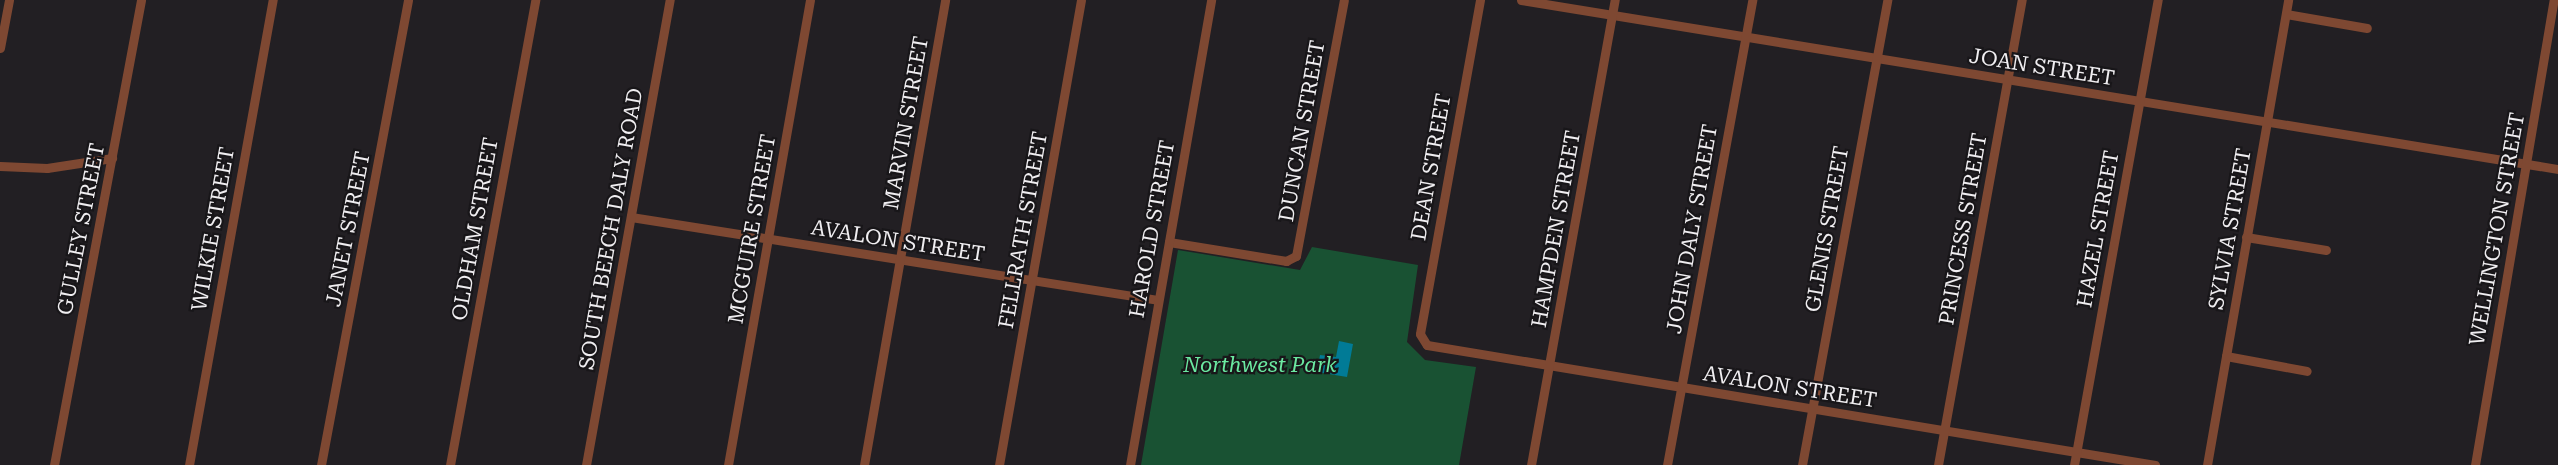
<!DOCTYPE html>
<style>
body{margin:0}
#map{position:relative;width:2558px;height:465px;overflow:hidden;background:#221f23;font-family:"Roboto Serif",serif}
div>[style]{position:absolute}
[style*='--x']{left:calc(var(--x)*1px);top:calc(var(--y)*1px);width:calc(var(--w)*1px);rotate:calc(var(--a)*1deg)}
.green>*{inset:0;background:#195233}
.water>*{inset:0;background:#017b96}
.minor>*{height:9px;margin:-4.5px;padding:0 4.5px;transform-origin:4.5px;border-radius:4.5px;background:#7e4832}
span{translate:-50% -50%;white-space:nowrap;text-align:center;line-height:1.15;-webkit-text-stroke:4.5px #181619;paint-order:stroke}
.street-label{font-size:21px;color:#f0eef1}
.park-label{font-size:21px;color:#6be9a1;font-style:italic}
</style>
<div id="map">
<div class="green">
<i style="clip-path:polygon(1312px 247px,1418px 265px,1407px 342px,1425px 360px,1476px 367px,1459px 465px,1141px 465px,1178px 250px,1300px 270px)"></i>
</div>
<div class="water">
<i style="clip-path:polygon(1339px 341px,1353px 344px,1347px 377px,1317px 372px,1320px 355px,1336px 357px)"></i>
</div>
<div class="minor">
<i style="--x:1480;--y:0;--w:339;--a:100.2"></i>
<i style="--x:1420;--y:334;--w:13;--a:58"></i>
<i style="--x:1427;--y:345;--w:738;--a:9.36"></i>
<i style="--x:1521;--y:0;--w:1051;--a:9.26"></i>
<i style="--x:2286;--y:14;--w:82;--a:9.8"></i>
<i style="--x:0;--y:48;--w:49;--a:-79.4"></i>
<i style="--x:0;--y:166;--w:47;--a:2.4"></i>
<i style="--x:47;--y:168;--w:66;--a:-8.7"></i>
<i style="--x:631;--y:217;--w:533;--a:8.95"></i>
<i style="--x:2246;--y:237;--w:81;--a:9.2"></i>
<i style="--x:1169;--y:242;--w:119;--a:9.2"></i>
<i style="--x:1286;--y:261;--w:11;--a:-27"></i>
<i style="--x:1296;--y:256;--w:260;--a:-79.4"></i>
<i style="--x:2226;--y:356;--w:82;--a:10.5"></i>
<i style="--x:54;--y:465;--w:473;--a:-79.4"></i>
<i style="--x:189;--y:465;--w:473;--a:-79.8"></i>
<i style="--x:321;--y:465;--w:473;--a:-79.4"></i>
<i style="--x:450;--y:465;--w:473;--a:-79.6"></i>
<i style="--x:586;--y:465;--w:473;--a:-79.8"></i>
<i style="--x:728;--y:465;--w:472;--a:-80"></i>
<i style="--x:864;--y:465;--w:472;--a:-80.1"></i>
<i style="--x:999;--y:465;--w:472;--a:-80"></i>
<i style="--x:1130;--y:465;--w:472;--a:-80.1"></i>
<i style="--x:1531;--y:465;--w:473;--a:-79.8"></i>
<i style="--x:1667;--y:465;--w:473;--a:-79.6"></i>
<i style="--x:1802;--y:465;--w:473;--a:-79.6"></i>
<i style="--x:1938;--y:465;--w:473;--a:-79.8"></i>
<i style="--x:2074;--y:465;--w:473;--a:-79.8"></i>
<i style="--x:2207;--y:465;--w:472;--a:-80.1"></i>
<i style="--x:2475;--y:465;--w:472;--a:-80.4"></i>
</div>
<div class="street-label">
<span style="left:2042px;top:67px;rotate:9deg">JOAN STREET</span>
<span style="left:906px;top:123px;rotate:-80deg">MARVIN STREET</span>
<span style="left:1302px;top:131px;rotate:-80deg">DUNCAN STREET</span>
<span style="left:1431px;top:167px;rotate:-80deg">DEAN STREET</span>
<span style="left:81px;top:229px;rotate:-79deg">GULLEY STREET</span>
<span style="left:213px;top:229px;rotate:-80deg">WILKIE STREET</span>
<span style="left:348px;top:229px;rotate:-79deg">JANET STREET</span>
<span style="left:475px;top:229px;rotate:-80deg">OLDHAM STREET</span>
<span style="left:611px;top:229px;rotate:-80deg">SOUTH BEECH DALY ROAD</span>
<span style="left:752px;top:229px;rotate:-80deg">MCGUIRE STREET</span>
<span style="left:1152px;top:229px;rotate:-80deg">HAROLD STREET</span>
<span style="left:1556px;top:229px;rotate:-80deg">HAMPDEN STREET</span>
<span style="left:1692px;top:229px;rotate:-80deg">JOHN DALY STREET</span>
<span style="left:1827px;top:229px;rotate:-80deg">GLENIS STREET</span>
<span style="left:1963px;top:229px;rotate:-80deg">PRINCESS STREET</span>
<span style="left:2098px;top:229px;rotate:-80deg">HAZEL STREET</span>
<span style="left:2230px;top:229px;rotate:-80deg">SYLVIA STREET</span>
<span style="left:2497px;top:229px;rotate:-80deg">WELLINGTON STREET</span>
<span style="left:1023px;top:230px;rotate:-80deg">FELLRATH STREET</span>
<span style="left:898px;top:241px;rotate:9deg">AVALON STREET</span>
<span style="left:1790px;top:387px;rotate:9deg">AVALON STREET</span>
</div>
<div class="park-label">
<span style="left:1260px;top:365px">Northwest Park</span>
</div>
</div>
